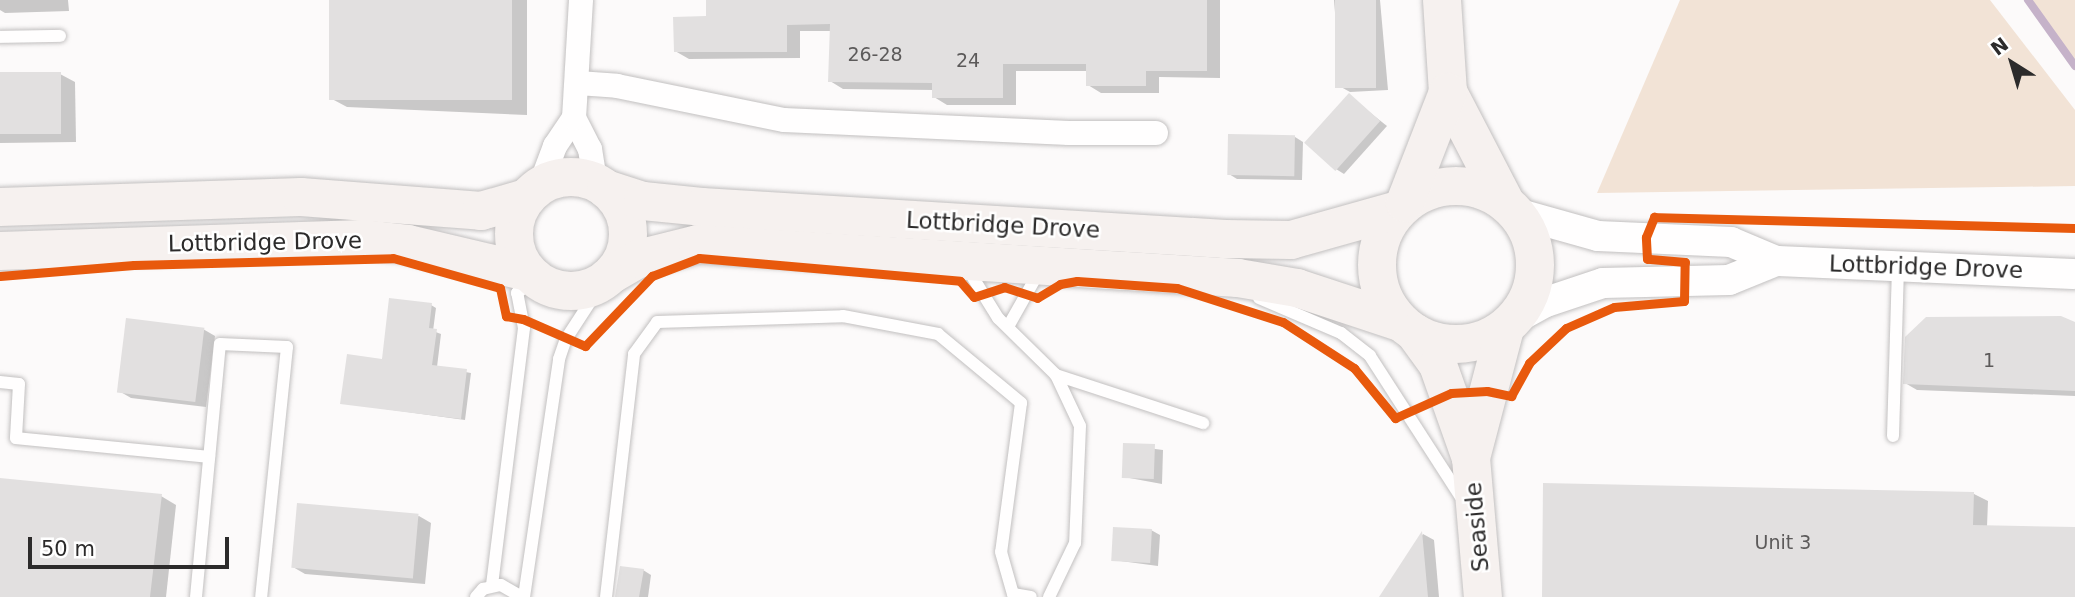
<!DOCTYPE html>
<style>
body{margin:0}
#map{position:relative;width:2075px;height:597px;overflow:hidden;background:#fcfafa;font-family:"DejaVu Sans",sans-serif}
div>[style]{position:absolute}
[style*='--x']{left:calc(var(--x)*1px);top:calc(var(--y)*1px);width:calc(var(--w)*1px);rotate:calc(var(--a)*1deg)}
.green>*{inset:0;background:#f2e3d6}
.shadow>*{inset:0;background:#0003}
.stream>*{height:8px;margin:-4px;padding:0 4px;transform-origin:4px;border-radius:4px;background:#c5b2c9}
.building>*{inset:0;background:#e2e0e0;transform-origin:0 0}
.roads{filter:drop-shadow(0 0 2px #c2c0c0) drop-shadow(0 0 2px #c2c0c0)}
.service>*{height:12px;margin:-6px;padding:0 6px;transform-origin:6px;border-radius:6px;background:#fffefe}
.minor>*{height:24px;margin:-12px;padding:0 12px;transform-origin:12px;border-radius:12px;background:#fffefe}
.tertiary>*{height:30px;margin:-15px;padding:0 15px;transform-origin:15px;border-radius:15px;background:#fffefe}
.primary>*{height:38px;margin:-19px;padding:0 19px;transform-origin:19px;border-radius:19px;background:#f6f1ef}
.primary>.ring{margin:-19px;padding:0;box-sizing:content-box;background:none;border:38px solid #f6f1ef;border-radius:50%}
.cycleway>*{height:9px;margin:-4.5px;padding:0 4.5px;transform-origin:4.5px;border-radius:4.5px;background:#e8590c}
span{translate:-50% -50%;white-space:nowrap;text-align:center;line-height:1.15;-webkit-text-stroke:5px #fff;paint-order:stroke}
.number-label{font-size:19px;color:#5c5a5a}
.number-label span{-webkit-text-stroke-width:0}
.street-label{font-size:23px;color:#2c2b2b}
.north{position:absolute;left:1977px;top:28px;width:70px;height:70px;-webkit-text-stroke:5px #fff;paint-order:stroke;rotate:323deg;font-size:19px;font-weight:700;line-height:28px;text-align:center;color:#2c2b2b}
.north::after{content:'';display:block;margin:auto;width:24px;height:32px;background:#2c2b2b;clip-path:polygon(50% 0,100% 100%,50% 72%,0 100%)}
.scale{position:absolute;left:28px;top:537px;width:201px;height:32px;box-sizing:border-box;border:4px solid #2c2b2b;border-top:0;padding-left:9px;font-size:21px;line-height:24px;white-space:nowrap;color:#2c2b2b;-webkit-text-stroke:5px #fff;paint-order:stroke}
</style>
<div id="map">
<div class="green">
<i style="clip-path:polygon(1680px 0,1990px 0,2075px 110px,2075px 186px,1597px 193px)"></i>
<i style="clip-path:polygon(2028px 0,2075px 0,2075px 66px)"></i>
</div>
<div class="shadow">
<i style="clip-path:polygon(0 0,68px 0,69px 11px,5px 13px,0 10px)"></i>
<i style="clip-path:polygon(331px 0,527px 0,527px 115px,347px 107px,332px 99px)"></i>
<i style="clip-path:polygon(708px 0,1220px 0,1220px 78px,1159px 77px,1159px 93px,1101px 93px,1088px 85px,1088px 71px,1016px 71px,1016px 105px,947px 105px,934px 97px,934px 90px,843px 89px,830px 81px,832px 31px,800px 31px,800px 58px,689px 59px,675px 51px,708px 18px)"></i>
<i style="clip-path:polygon(1334px 0,1380px 0,1388px 90px,1350px 92px,1341px 87px)"></i>
<i style="clip-path:polygon(0 74px,60px 74px,75px 82px,76px 142px,0 143px)"></i>
<i style="clip-path:polygon(1349px 96px,1387px 126px,1344px 174px,1336px 169px)"></i>
<i style="clip-path:polygon(1295px 137px,1303px 142px,1302px 180px,1237px 179px,1229px 174px)"></i>
<i style="clip-path:polygon(431px 305px,436px 308px,433px 331px,441px 334px,437px 367px,471px 373px,465px 420px,342px 403px)"></i>
<i style="clip-path:polygon(2075px 323px,2075px 396px,1917px 390px,1905px 383px)"></i>
<i style="clip-path:polygon(203px 329px,215px 336px,206px 407px,131px 398px,119px 391px)"></i>
<i style="clip-path:polygon(1125px 445px,1163px 450px,1162px 484px,1124px 477px)"></i>
<i style="clip-path:polygon(0 480px,161px 496px,176px 505px,166px 597px,0 597px)"></i>
<i style="clip-path:polygon(1974px 494px,1988px 501px,1987px 527px,2075px 529px,2075px 597px,1543px 597px)"></i>
<i style="clip-path:polygon(419px 516px,431px 523px,425px 584px,305px 574px,293px 567px)"></i>
<i style="clip-path:polygon(1151px 530px,1160px 535px,1158px 566px,1113px 560px)"></i>
<i style="clip-path:polygon(1423px 534px,1434px 540px,1439px 597px,1383px 597px)"></i>
<i style="clip-path:polygon(643px 570px,651px 575px,648px 597px,616px 597px)"></i>
</div>
<div class="stream">
<i style="--x:2028;--y:0;--w:81;--a:54.5"></i>
</div>
<div class="building">
<i style="left:329px;top:0;width:183px;height:100px"></i>
<i style="clip-path:polygon(706px 0,1207px 0,1207px 71px,1146px 71px,1146px 86px,1086px 86px,1086px 64px,1003px 64px,1003px 98px,932px 98px,932px 83px,828px 82px,830px 24px,787px 25px,787px 52px,674px 52px,673px 17px,706px 16px)"></i>
<i style="left:1335px;top:0;width:41px;height:88px"></i>
<i style="left:61px;top:72px;width:62px;height:61px;rotate:90deg"></i>
<i style="left:1349px;top:93px;width:42px;height:67px;rotate:42deg"></i>
<i style="left:1228px;top:134px;width:67px;height:41px;rotate:1deg"></i>
<i style="clip-path:polygon(389px 298px,432px 303px,429px 328px,437px 329px,432px 365px,467px 369px,461px 419px,340px 404px,347px 354px,382px 359px)"></i>
<i style="clip-path:polygon(2061px 316px,2075px 322px,2075px 391px,1903px 384px,1905px 337px,1926px 317px)"></i>
<i style="left:126px;top:318px;width:79px;height:75px;rotate:7deg"></i>
<i style="left:1123px;top:443px;width:32px;height:35px;rotate:2deg"></i>
<i style="clip-path:polygon(0 478px,162px 494px,150px 597px,0 597px)"></i>
<i style="clip-path:polygon(1543px 483px,1974px 492px,1973px 525px,2075px 527px,2075px 597px,1542px 597px)"></i>
<i style="left:297px;top:503px;width:122px;height:65px;rotate:5deg"></i>
<i style="left:1113px;top:527px;width:39px;height:34px;rotate:3deg"></i>
<i style="clip-path:polygon(1422px 531px,1428px 597px,1379px 597px)"></i>
<i style="clip-path:polygon(620px 566px,644px 569px,639px 597px,615px 597px)"></i>
</div>
<div class="roads">
<div class="service">
<i style="--x:0;--y:37;--w:60;--a:-1"></i>
<i style="--x:967;--y:268;--w:59;--a:58.2"></i>
<i style="--x:998;--y:318;--w:81;--a:44.5"></i>
<i style="--x:1056;--y:375;--w:56;--a:64.8"></i>
<i style="--x:1080;--y:426;--w:117;--a:92.4"></i>
<i style="--x:1075;--y:543;--w:60;--a:115.7"></i>
<i style="--x:1259;--y:298;--w:89;--a:23.1"></i>
<i style="--x:1341;--y:333;--w:37;--a:38"></i>
<i style="--x:1370;--y:356;--w:174;--a:57.2"></i>
<i style="--x:1009;--y:325;--w:63;--a:-60.6"></i>
<i style="--x:1056;--y:375;--w:155;--a:18.1"></i>
<i style="--x:0;--y:382;--w:19;--a:6"></i>
<i style="--x:19;--y:384;--w:54;--a:93.2"></i>
<i style="--x:16;--y:438;--w:194;--a:5.6"></i>
<i style="--x:1893;--y:436;--w:170;--a:-88.3"></i>
<i style="--x:492;--y:585;--w:259;--a:-82.9"></i>
<i style="--x:524;--y:328;--w:36;--a:-101"></i>
<i style="--x:517;--y:293;--w:20;--a:-37"></i>
<i style="--x:196;--y:597;--w:254;--a:-84.6"></i>
<i style="--x:220;--y:344;--w:67;--a:2.6"></i>
<i style="--x:287;--y:347;--w:251;--a:95.9"></i>
<i style="--x:476;--y:597;--w:11;--a:-49"></i>
<i style="--x:483;--y:589;--w:18;--a:-13"></i>
<i style="--x:501;--y:585;--w:24;--a:30"></i>
<i style="--x:524;--y:597;--w:241;--a:-81.6"></i>
<i style="--x:559;--y:359;--w:21;--a:-71"></i>
<i style="--x:566;--y:339;--w:68;--a:-57"></i>
<i style="--x:606;--y:597;--w:245;--a:-83.4"></i>
<i style="--x:634;--y:354;--w:39;--a:-54"></i>
<i style="--x:657;--y:322;--w:186;--a:-1.8"></i>
<i style="--x:843;--y:316;--w:97;--a:10.7"></i>
<i style="--x:938;--y:334;--w:108;--a:39.7"></i>
<i style="--x:1021;--y:403;--w:150;--a:97.6"></i>
<i style="--x:1001;--y:552;--w:44;--a:74.1"></i>
<i style="--x:1013;--y:594;--w:18;--a:9"></i>
</div>
<div class="minor">
<i style="--x:578;--y:83;--w:39;--a:4"></i>
<i style="--x:617;--y:86;--w:170;--a:11.5"></i>
<i style="--x:784;--y:120;--w:285;--a:2.6"></i>
<i style="--x:1069;--y:133;--w:87;--a:0"></i>
<i style="--x:574;--y:118;--w:35;--a:63"></i>
<i style="--x:590;--y:149;--w:33;--a:81"></i>
<i style="--x:540;--y:186;--w:43;--a:-69.4"></i>
<i style="--x:555;--y:146;--w:34;--a:-56"></i>
<i style="--x:574;--y:118;--w:118;--a:-86.6"></i>
</div>
<div class="tertiary">
<i style="--x:1516;--y:213;--w:85;--a:15.7"></i>
<i style="--x:1598;--y:236;--w:133;--a:2.6"></i>
<i style="--x:1731;--y:242;--w:49;--a:22.9"></i>
<i style="--x:1776;--y:261;--w:299;--a:2.5"></i>
<i style="--x:1513;--y:320;--w:38;--a:-29"></i>
<i style="--x:1546;--y:302;--w:60;--a:-18.4"></i>
<i style="--x:1603;--y:283;--w:126;--a:-1.4"></i>
<i style="--x:1729;--y:280;--w:51;--a:-22"></i>
</div>
<div class="primary">
<i style="--x:1442;--y:0;--w:92;--a:86.3"></i>
<i style="--x:1448;--y:92;--w:124;--a:62.6"></i>
<i class="ring" style="left:514px;top:177px;width:76px;height:76px"></i>
<i class="ring" style="left:1377px;top:186px;width:120px;height:120px"></i>
<i style="--x:606;--y:189;--w:39;--a:18"></i>
<i style="--x:643;--y:201;--w:59;--a:5.8"></i>
<i style="--x:702;--y:207;--w:524;--a:3.5"></i>
<i style="--x:1225;--y:239;--w:66;--a:0.9"></i>
<i style="--x:1291;--y:240;--w:111;--a:-15.7"></i>
<i style="--x:1405;--y:203;--w:119;--a:-68.8"></i>
<i style="--x:0;--y:207;--w:301;--a:-1.9"></i>
<i style="--x:301;--y:197;--w:181;--a:4.4"></i>
<i style="--x:481;--y:211;--w:47;--a:-16.1"></i>
<i style="--x:0;--y:251;--w:362;--a:-1.9"></i>
<i style="--x:362;--y:239;--w:46;--a:6.2"></i>
<i style="--x:408;--y:244;--w:122;--a:13.2"></i>
<i style="--x:612;--y:274;--w:30;--a:-30"></i>
<i style="--x:638;--y:259;--w:62;--a:-14"></i>
<i style="--x:698;--y:244;--w:541;--a:3.6"></i>
<i style="--x:1238;--y:278;--w:60;--a:9.6"></i>
<i style="--x:1297;--y:288;--w:108;--a:18.3"></i>
<i style="--x:1415;--y:333;--w:39;--a:54"></i>
<i style="--x:1438;--y:365;--w:99;--a:70.5"></i>
<i style="--x:1471;--y:458;--w:140;--a:85.1"></i>
<i style="--x:1471;--y:458;--w:134;--a:-75.3"></i>
</div>
</div>
<div class="cycleway">
<i style="--x:0;--y:276;--w:134;--a:-4.7"></i>
<i style="--x:134;--y:265;--w:259;--a:-1.5"></i>
<i style="--x:393;--y:258;--w:111;--a:15.7"></i>
<i style="--x:500;--y:288;--w:29;--a:78"></i>
<i style="--x:506;--y:316;--w:17;--a:10"></i>
<i style="--x:523;--y:319;--w:68;--a:23.5"></i>
<i style="--x:585;--y:346;--w:97;--a:-46.3"></i>
<i style="--x:652;--y:276;--w:50;--a:-21"></i>
<i style="--x:699;--y:258;--w:262;--a:5"></i>
<i style="--x:960;--y:281;--w:21;--a:49"></i>
<i style="--x:974;--y:297;--w:32;--a:-18"></i>
<i style="--x:1004;--y:287;--w:35;--a:18"></i>
<i style="--x:1037;--y:298;--w:27;--a:-31"></i>
<i style="--x:1060;--y:284;--w:17;--a:-10"></i>
<i style="--x:1077;--y:281;--w:100;--a:4"></i>
<i style="--x:1177;--y:288;--w:111;--a:17.8"></i>
<i style="--x:1283;--y:322;--w:85;--a:32.9"></i>
<i style="--x:1354;--y:368;--w:65;--a:50.6"></i>
<i style="--x:1395;--y:418;--w:61;--a:-24.1"></i>
<i style="--x:1451;--y:393;--w:36;--a:-3"></i>
<i style="--x:1487;--y:391;--w:25;--a:12"></i>
<i style="--x:1511;--y:396;--w:38;--a:-61"></i>
<i style="--x:1529;--y:363;--w:51;--a:-43.4"></i>
<i style="--x:1566;--y:328;--w:52;--a:-23.6"></i>
<i style="--x:1614;--y:307;--w:70;--a:-4.9"></i>
<i style="--x:1684;--y:301;--w:39;--a:-89"></i>
<i style="--x:1685;--y:262;--w:38;--a:-175"></i>
<i style="--x:1647;--y:259;--w:22;--a:-93"></i>
<i style="--x:1646;--y:237;--w:22;--a:-68"></i>
<i style="--x:1654;--y:217;--w:421;--a:1.5"></i>
</div>
<div class="number-label">
<span style="left:875px;top:55px">26-28</span>
<span style="left:968px;top:61px">24</span>
<span style="left:1989px;top:361px">1</span>
<span style="left:1783px;top:543px">Unit 3</span>
</div>
<div class="street-label">
<span style="left:1003px;top:225px;rotate:3deg">Lottbridge Drove</span>
<span style="left:265px;top:242px;rotate:-1deg">Lottbridge Drove</span>
<span style="left:1926px;top:267px;rotate:2deg">Lottbridge Drove</span>
<span style="left:1477px;top:527px;rotate:-95deg">Seaside</span>
</div>
<div class="north">N</div>
<div class="scale">50 m</div>
</div>
